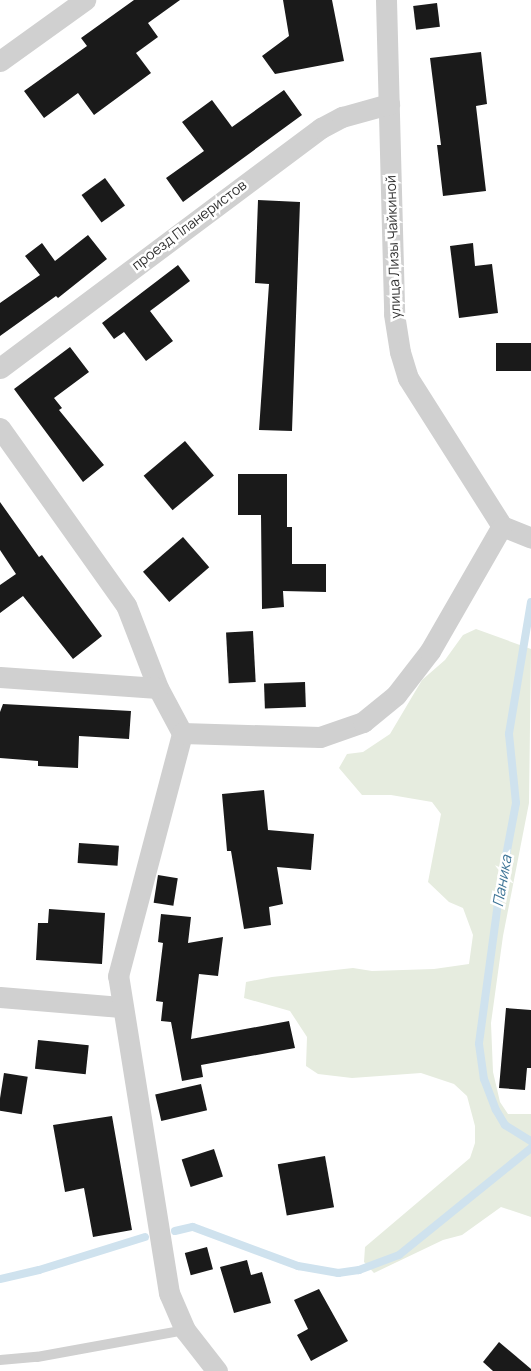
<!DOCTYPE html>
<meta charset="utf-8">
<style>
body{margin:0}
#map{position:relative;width:531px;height:1371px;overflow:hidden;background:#fff;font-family:Manrope,sans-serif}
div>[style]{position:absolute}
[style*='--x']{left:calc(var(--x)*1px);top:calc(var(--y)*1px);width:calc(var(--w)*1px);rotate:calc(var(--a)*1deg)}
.green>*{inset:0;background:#e6ecdf}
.stream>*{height:8px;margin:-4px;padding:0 4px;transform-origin:4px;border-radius:4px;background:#cfe2ee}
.building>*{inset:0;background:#1a1a1a;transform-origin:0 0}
.service>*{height:10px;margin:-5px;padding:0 5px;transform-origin:5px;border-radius:5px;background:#d0d0d0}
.minor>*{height:21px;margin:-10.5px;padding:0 10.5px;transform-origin:10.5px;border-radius:10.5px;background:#d0d0d0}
span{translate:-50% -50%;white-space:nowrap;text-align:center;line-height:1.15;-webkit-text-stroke:5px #fff;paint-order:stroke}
.street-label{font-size:14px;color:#333}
.water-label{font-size:15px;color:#3f7597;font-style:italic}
</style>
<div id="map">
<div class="green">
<i style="clip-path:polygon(476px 629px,531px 649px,529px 803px,503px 936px,491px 1023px,493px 1072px,500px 1102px,508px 1114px,531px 1114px,531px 1217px,501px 1207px,462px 1235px,443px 1240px,374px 1273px,364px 1262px,365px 1247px,470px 1158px,475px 1143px,475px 1126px,467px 1096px,454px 1084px,421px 1073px,352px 1078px,318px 1074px,306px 1066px,307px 1037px,290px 1011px,244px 998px,246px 982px,272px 977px,353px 968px,372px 971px,434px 969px,469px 964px,473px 935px,463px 908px,449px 902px,428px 882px,441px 814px,432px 802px,391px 795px,362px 795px,339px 768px,347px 754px,363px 752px,390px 734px,422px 680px,445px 660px,463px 635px)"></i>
</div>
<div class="stream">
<i style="--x:531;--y:602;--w:134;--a:99.5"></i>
<i style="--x:509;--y:734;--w:69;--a:84.2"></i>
<i style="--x:516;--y:803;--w:86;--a:100.7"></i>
<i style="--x:500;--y:888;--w:157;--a:97.7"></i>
<i style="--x:479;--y:1044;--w:35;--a:82"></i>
<i style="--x:484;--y:1079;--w:33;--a:69"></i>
<i style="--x:496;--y:1110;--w:17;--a:59"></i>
<i style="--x:505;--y:1125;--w:31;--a:32"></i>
<i style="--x:175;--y:1231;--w:18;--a:-13"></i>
<i style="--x:193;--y:1227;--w:112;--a:20.4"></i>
<i style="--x:298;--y:1266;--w:41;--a:9.9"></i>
<i style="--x:338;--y:1273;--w:21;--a:-8"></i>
<i style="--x:359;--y:1270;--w:43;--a:-20.6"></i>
<i style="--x:399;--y:1255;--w:170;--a:-39"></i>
<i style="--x:0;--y:1279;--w:40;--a:-13"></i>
<i style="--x:39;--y:1270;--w:111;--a:-17.3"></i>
</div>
<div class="building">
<i style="clip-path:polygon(134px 0,180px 0,148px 23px,158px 37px,136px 53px,151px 73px,94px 115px,78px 93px,44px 118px,24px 91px,87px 46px,81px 38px)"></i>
<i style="clip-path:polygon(283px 0,332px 0,344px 61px,275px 74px,262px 56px,289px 36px)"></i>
<i style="left:437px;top:3px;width:24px;height:24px;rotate:83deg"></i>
<i style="clip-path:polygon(481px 52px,487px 104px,476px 106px,486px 191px,443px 196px,437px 145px,441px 145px,430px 58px)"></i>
<i style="clip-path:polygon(284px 90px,302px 115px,183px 202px,166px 178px,204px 151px,182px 122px,212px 100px,232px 127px)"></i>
<i style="left:105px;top:178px;width:34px;height:29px;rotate:54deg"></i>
<i style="clip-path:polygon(258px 200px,300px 202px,292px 431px,259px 430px,269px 284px,255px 283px)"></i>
<i style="clip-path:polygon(88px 235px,107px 259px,58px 298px,56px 296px,0 336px,0 303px,40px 275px,25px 256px,42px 243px,55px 261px)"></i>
<i style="clip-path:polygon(473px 243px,475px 266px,492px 264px,498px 313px,459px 318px,450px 246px)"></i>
<i style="clip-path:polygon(178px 265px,190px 281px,150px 311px,173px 341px,146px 361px,124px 332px,114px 339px,102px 323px)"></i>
<i style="left:531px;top:343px;width:28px;height:35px;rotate:90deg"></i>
<i style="clip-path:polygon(70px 347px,89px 372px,54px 398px,62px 408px,59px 410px,104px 465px,83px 482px,14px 389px)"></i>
<i style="left:185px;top:441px;width:45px;height:54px;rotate:50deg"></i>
<i style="clip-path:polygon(238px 474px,287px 474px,287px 527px,292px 527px,292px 564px,326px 564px,326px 592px,283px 591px,284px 607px,262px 609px,261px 515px,238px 515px)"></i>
<i style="clip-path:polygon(0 502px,39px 557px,42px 555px,102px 636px,73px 659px,23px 596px,0 613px,0 585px,16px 574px,0 550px)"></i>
<i style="left:183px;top:537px;width:40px;height:53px;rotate:49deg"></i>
<i style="left:253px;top:631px;width:51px;height:27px;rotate:87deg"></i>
<i style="left:305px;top:682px;width:25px;height:41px;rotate:88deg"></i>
<i style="clip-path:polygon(3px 704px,131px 711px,129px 739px,79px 736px,78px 768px,38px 766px,38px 761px,0 758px,0 712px)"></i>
<i style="clip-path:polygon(264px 790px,268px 830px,314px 834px,311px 870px,277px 867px,283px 904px,269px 907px,271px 925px,244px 929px,231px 851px,227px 851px,222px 794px)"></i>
<i style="left:79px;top:843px;width:40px;height:20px;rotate:4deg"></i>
<i style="left:158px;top:875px;width:20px;height:28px;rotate:9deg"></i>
<i style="clip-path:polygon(49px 909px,105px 913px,102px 964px,36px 960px,38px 923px,48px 923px)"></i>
<i style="clip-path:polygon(161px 914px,191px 917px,188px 943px,223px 937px,218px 976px,199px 974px,191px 1039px,289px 1021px,295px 1048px,201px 1065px,203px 1077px,182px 1081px,171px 1022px,161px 1021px,163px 1002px,156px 1001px,163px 943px,158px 942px)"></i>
<i style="clip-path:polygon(506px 1008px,531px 1010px,531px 1068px,527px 1068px,525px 1090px,499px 1088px)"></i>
<i style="left:38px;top:1040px;width:51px;height:29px;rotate:6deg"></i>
<i style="left:4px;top:1073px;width:24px;height:38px;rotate:9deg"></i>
<i style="left:201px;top:1084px;width:27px;height:47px;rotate:77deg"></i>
<i style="clip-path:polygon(112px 1116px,132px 1230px,93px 1237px,84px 1188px,65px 1192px,53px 1125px)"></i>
<i style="left:214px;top:1149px;width:29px;height:34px;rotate:72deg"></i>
<i style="left:325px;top:1156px;width:52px;height:48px;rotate:80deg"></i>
<i style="left:207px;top:1247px;width:23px;height:23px;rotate:75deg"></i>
<i style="clip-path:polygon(247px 1260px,251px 1275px,262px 1272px,271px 1303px,234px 1313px,220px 1267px)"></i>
<i style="clip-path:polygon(319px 1289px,348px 1341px,311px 1361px,297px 1335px,308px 1329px,294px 1300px)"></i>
<i style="clip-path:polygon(499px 1342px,531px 1369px,531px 1371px,493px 1371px,483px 1362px)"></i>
</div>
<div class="service">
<i style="--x:0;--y:1360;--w:37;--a:-5"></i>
<i style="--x:37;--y:1357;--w:150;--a:-10.3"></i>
</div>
<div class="minor">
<i style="--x:386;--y:0;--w:314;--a:88.5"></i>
<i style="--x:394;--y:314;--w:38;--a:81"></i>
<i style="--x:400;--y:352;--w:27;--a:73"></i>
<i style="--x:408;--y:378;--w:175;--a:57.6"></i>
<i style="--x:502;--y:526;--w:31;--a:22"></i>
<i style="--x:0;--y:61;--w:105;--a:-35.7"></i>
<i style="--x:0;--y:368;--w:401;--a:-36.8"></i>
<i style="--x:321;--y:128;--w:24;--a:-28"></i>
<i style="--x:342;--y:117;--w:49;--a:-15.5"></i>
<i style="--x:0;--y:428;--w:217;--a:54.6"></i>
<i style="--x:126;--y:605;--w:89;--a:68.9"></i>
<i style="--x:158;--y:688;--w:51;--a:61.9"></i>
<i style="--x:0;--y:677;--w:158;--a:4"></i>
<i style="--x:0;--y:997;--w:121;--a:4.7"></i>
<i style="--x:217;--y:1371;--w:52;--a:-128"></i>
<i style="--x:185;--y:1330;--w:40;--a:-113.4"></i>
<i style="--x:169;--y:1293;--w:321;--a:-99.1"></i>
<i style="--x:118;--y:976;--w:251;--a:-75.2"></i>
<i style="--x:182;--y:733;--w:138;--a:1.7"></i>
<i style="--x:320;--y:737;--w:46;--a:-19.2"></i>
<i style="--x:363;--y:722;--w:43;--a:-39.3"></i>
<i style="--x:396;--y:695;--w:56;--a:-52.3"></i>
<i style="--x:430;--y:651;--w:144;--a:-60.1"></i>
</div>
<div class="street-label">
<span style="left:189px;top:225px;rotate:-37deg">проезд Планеристов</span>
<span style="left:393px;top:247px;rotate:-92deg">улица Лизы Чайкиной</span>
</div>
<div class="water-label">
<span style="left:502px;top:881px;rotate:-80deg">Паника</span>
</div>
</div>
